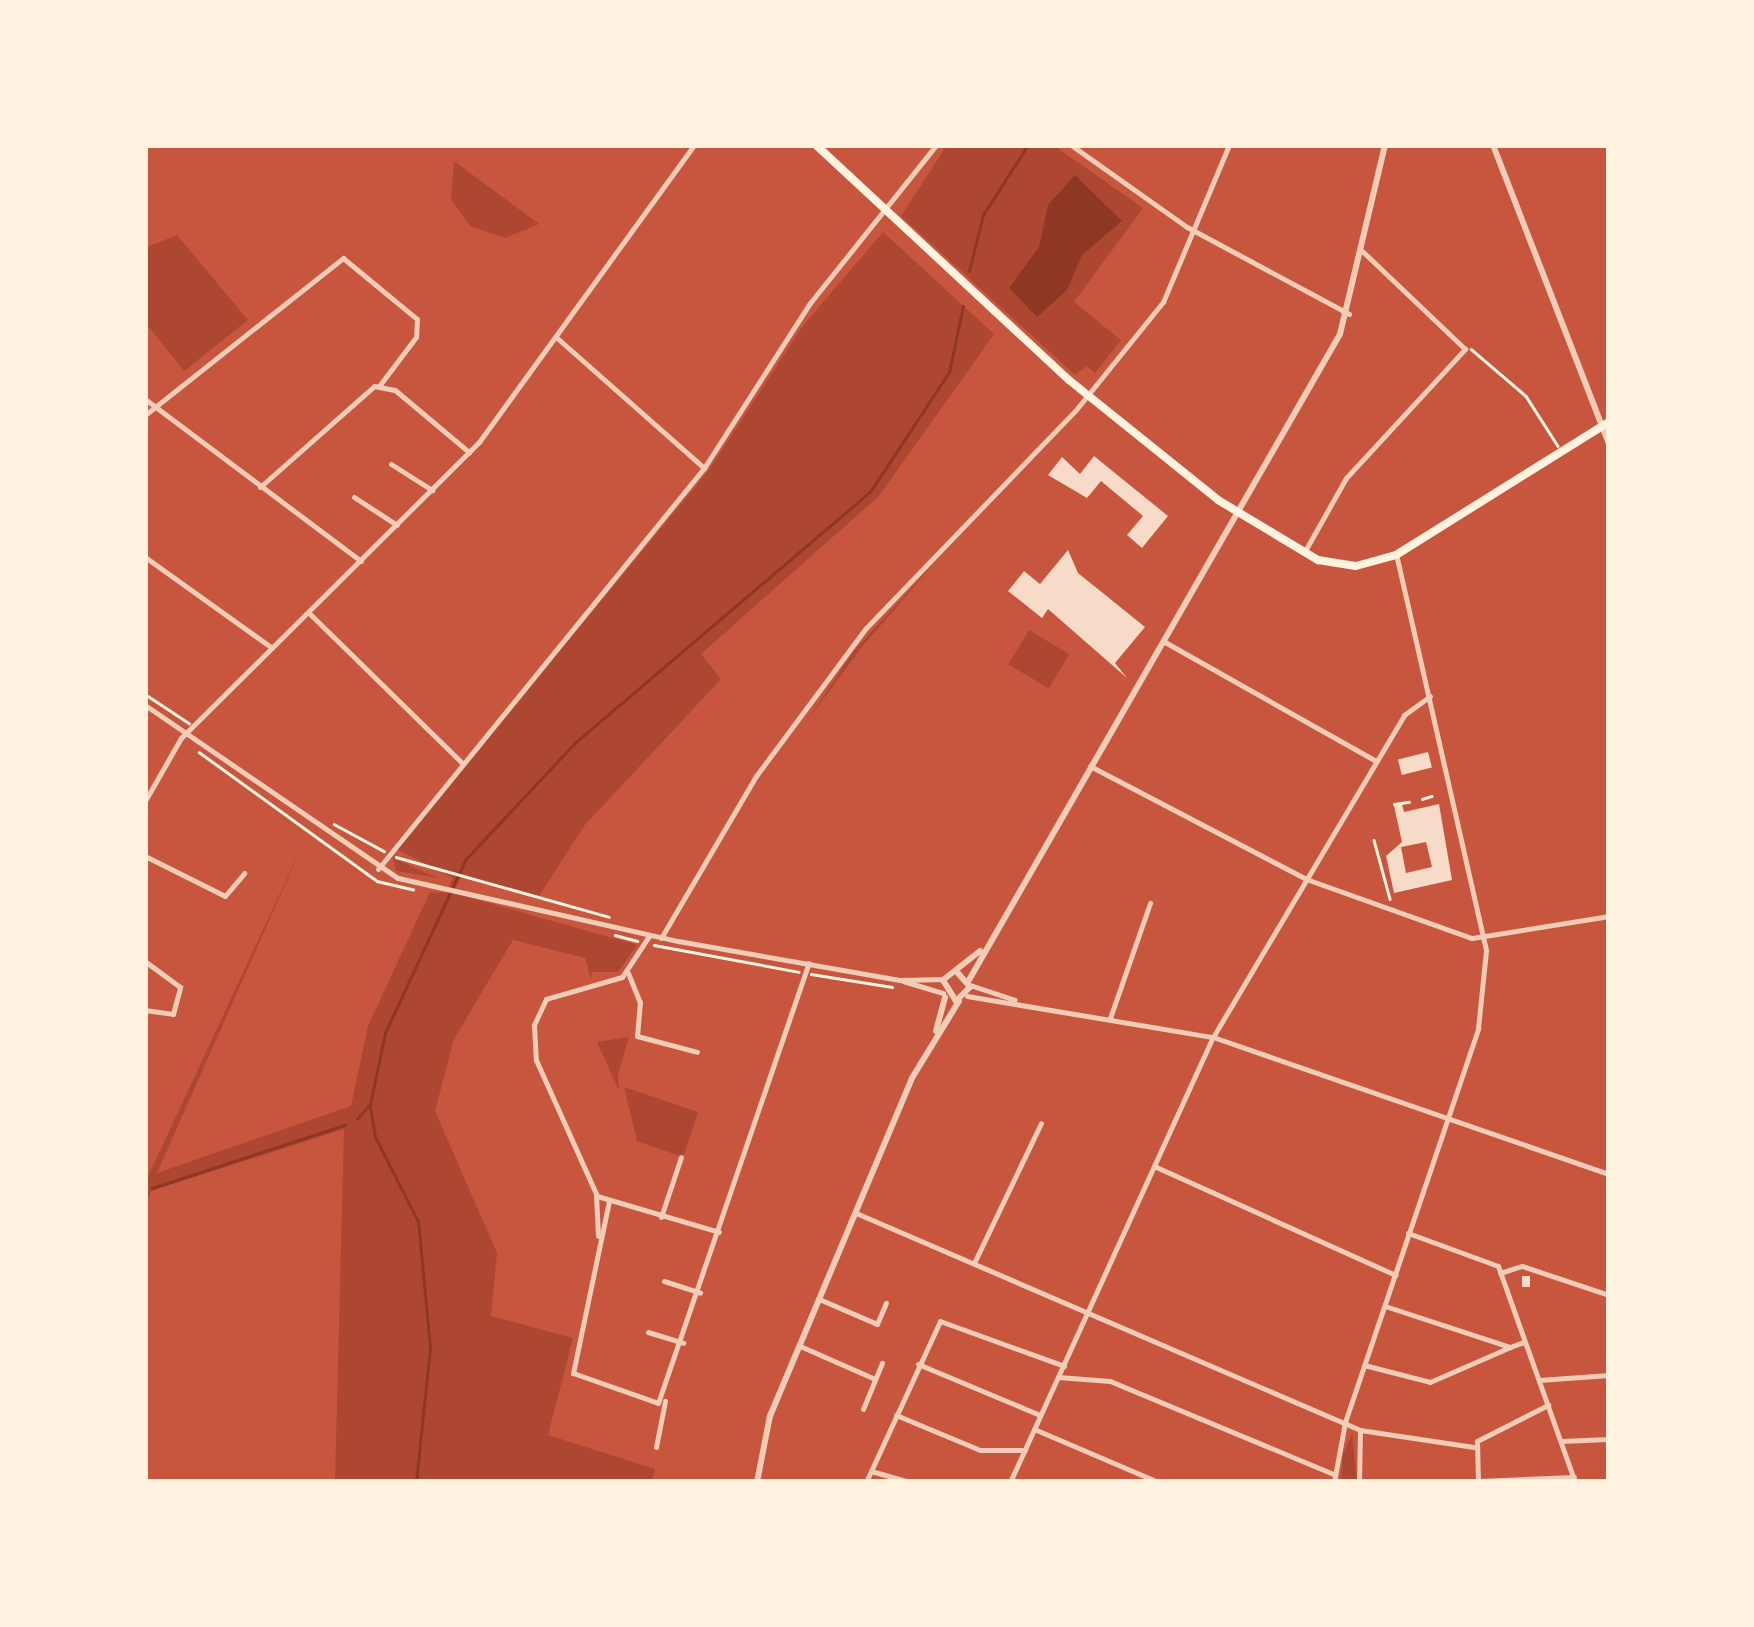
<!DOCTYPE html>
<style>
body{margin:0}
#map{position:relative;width:1754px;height:1627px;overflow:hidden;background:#c8553d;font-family:"DejaVu Sans",sans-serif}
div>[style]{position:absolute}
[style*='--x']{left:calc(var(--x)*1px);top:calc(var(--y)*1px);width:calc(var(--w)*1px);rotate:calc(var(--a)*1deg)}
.green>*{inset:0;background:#ae4732;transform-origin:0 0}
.water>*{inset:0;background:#8f3625}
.stream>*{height:2.5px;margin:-1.25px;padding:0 1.25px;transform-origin:1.25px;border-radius:1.25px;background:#8f3625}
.building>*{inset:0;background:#f7dbc8;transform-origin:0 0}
.path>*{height:2.5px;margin:-1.25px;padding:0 1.25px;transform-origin:1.25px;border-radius:1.25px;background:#fff3e0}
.minor>*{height:5px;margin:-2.5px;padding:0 2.5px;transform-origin:2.5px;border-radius:2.5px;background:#f1ccb7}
.tertiary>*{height:6px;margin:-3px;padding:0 3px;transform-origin:3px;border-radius:3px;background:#f1ccb7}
.secondary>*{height:8px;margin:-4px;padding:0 4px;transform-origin:4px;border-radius:4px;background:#fff3e0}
span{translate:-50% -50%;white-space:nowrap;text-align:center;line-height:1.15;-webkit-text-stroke:8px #fff3e0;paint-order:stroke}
.frame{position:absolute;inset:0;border:148px solid #fff3e0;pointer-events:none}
</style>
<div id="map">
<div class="green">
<i style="clip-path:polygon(947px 145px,1053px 145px,1143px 208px,1074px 302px,1121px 340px,1095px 373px,1087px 366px,1075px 375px,901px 216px)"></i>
<i style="clip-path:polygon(454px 161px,539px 224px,505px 238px,470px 226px,451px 199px)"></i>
<i style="clip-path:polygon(883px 232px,994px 334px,879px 496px,701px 654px,721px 679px,584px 826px,539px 896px,462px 875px,453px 893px,637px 945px,618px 972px,592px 972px,591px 979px,585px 958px,513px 940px,454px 1039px,435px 1111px,497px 1253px,491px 1316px,573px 1338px,548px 1435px,655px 1469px,652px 1482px,335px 1482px,344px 1129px,151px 1191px,145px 1209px,145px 1183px,303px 844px,157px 1173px,351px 1106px,368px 1026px,430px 892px,446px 893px,453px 878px,397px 849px,709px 470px,802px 327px)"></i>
<i style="clip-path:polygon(177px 235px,248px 320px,184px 371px,145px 322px,145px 248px)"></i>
<i style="clip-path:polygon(939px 558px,861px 648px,805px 724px,853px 652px)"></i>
<i style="left:1029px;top:630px;width:47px;height:40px;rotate:31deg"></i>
<i style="clip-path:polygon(393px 857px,421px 871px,439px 878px,396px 871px)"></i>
<i style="clip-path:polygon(629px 1037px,618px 1075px,619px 1091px,597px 1042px)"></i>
<i style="clip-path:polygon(624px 1087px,698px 1112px,683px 1157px,637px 1141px)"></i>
<i style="clip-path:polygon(1352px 1434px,1357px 1482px,1341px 1482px,1343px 1454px)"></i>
</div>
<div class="water">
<i style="clip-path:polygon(1075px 175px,1122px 221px,1082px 255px,1067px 290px,1037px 317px,1009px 288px,1039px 247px,1048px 205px)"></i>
</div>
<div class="stream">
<i style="--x:969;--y:271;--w:58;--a:-76"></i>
<i style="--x:983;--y:215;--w:83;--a:-57.3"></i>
<i style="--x:357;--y:1119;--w:18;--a:-49"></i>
<i style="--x:152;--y:1188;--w:203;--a:-18.1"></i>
<i style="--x:416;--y:1482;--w:135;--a:-84"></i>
<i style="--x:430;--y:1348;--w:127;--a:-95.4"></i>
<i style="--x:418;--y:1222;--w:95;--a:-116.8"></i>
<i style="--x:375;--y:1137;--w:32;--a:-99"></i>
<i style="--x:370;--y:1105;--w:74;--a:-78.2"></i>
<i style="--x:385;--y:1033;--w:152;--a:-65.1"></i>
<i style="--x:449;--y:895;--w:38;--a:-65"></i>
<i style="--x:465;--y:860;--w:162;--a:-46.8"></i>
<i style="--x:576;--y:742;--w:386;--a:-40.4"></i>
<i style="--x:870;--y:492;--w:144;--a:-56.6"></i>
<i style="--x:949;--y:372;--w:67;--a:-78"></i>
</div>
<div class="building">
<i style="clip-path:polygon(1094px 456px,1168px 516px,1142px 548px,1127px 535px,1143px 516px,1101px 481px,1087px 498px,1048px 475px,1062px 457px,1080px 474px)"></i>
<i style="clip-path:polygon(1068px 550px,1078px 573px,1145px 627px,1115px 663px,1127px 678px,1048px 609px,1042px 618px,1008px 591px,1024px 571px,1040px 584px)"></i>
<i style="left:1428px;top:752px;width:16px;height:31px;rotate:76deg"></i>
<i style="clip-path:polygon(evenodd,1402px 804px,1404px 812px,1439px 804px,1452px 880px,1394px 893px,1386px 856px,1402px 842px,1394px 806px,1402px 804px,1426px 842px,1432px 867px,1406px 873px,1401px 847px,1426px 842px)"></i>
<i style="left:1522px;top:1276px;width:8px;height:11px"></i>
</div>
<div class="path">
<i style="--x:1471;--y:349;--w:72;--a:40.5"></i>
<i style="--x:1526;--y:396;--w:59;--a:57.4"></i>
<i style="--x:145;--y:694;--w:53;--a:33.4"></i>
<i style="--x:199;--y:752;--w:220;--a:35.9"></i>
<i style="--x:377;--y:881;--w:37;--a:13"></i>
<i style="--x:1422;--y:799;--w:10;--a:-17"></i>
<i style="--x:1394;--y:804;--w:15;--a:-8"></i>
<i style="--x:334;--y:824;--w:57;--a:28.4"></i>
<i style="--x:1374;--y:840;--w:61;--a:74.8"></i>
<i style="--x:396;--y:857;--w:221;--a:15.7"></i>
<i style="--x:615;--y:935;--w:23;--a:15"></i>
<i style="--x:654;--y:945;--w:147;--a:10.5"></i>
<i style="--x:811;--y:974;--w:82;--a:9.1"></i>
</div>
<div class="minor">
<i style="--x:1071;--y:145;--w:142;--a:35.3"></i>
<i style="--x:1187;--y:227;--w:184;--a:28.2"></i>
<i style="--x:556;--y:337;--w:198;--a:41.5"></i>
<i style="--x:145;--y:399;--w:270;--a:36.9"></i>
<i style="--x:145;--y:415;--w:253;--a:-38.4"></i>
<i style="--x:343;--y:258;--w:96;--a:39.5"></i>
<i style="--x:417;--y:319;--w:18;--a:93"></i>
<i style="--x:416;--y:337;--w:61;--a:127.1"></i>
<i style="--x:391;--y:464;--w:49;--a:32.4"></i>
<i style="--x:260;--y:487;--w:152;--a:-41.5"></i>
<i style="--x:374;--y:386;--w:21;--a:11"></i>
<i style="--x:395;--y:390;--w:97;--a:40"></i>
<i style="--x:354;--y:497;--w:51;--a:33.1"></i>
<i style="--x:1305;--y:551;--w:84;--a:-60.7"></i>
<i style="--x:1346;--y:478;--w:176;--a:-47.3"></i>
<i style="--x:1465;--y:349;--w:141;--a:-136.4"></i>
<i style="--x:145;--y:557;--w:156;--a:35.6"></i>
<i style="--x:309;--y:613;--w:214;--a:44.4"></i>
<i style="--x:1163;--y:641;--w:244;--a:29.4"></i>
<i style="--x:145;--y:705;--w:306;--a:34.4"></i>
<i style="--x:398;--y:878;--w:287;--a:12.7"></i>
<i style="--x:678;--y:941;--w:225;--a:10"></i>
<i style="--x:900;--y:980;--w:44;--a:-1.3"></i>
<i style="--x:1090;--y:766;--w:244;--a:27.6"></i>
<i style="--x:1306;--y:879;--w:176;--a:19.6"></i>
<i style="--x:1472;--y:938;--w:139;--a:-9.1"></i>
<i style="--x:145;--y:801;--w:73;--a:-60.3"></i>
<i style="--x:181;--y:738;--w:420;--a:-44.8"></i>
<i style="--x:479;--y:442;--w:367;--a:-54.1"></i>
<i style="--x:145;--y:856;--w:89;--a:26.6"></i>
<i style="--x:225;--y:896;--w:30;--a:-50"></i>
<i style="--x:378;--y:869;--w:517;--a:-50.89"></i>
<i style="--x:704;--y:468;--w:196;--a:-57.3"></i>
<i style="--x:810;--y:303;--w:202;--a:-51.4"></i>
<i style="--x:649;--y:936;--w:49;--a:123.4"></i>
<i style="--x:622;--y:977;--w:79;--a:163.9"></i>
<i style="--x:546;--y:999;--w:29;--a:115"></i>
<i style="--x:534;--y:1025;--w:35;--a:87"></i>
<i style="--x:536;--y:1060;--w:149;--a:65.8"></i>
<i style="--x:597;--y:1196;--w:127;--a:16.4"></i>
<i style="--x:661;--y:938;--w:188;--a:-59.6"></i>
<i style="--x:756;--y:776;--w:184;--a:-53.4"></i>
<i style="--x:866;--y:628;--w:301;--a:-46.1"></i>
<i style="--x:1075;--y:411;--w:140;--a:-51.1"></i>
<i style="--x:1163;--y:302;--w:170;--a:-67.2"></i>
<i style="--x:628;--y:973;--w:31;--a:68"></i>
<i style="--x:640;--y:1002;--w:34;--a:95"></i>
<i style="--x:637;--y:1036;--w:62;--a:14.9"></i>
<i style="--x:903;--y:981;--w:42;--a:16.7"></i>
<i style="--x:970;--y:985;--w:47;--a:18.4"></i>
<i style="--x:967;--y:996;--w:249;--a:9.5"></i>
<i style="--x:1213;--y:1037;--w:419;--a:19.1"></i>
<i style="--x:145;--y:1010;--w:28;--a:8"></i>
<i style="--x:173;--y:1014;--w:28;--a:-75"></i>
<i style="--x:180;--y:987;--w:42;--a:-143.7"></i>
<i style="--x:1110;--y:1018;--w:122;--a:-70.8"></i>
<i style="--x:1154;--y:1166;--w:265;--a:24.3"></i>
<i style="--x:596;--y:1195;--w:41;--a:87.2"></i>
<i style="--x:609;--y:1201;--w:176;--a:101.8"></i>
<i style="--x:573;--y:1373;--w:90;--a:19.4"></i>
<i style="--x:658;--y:1403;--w:465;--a:-71.1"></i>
<i style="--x:856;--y:1213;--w:549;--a:23.29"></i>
<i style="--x:1360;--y:1430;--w:115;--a:8.5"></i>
<i style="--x:661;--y:1217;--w:63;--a:-71.6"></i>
<i style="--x:1408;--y:1233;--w:96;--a:20.1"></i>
<i style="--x:1498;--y:1266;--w:229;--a:70.4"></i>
<i style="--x:974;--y:1263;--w:155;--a:-64.4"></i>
<i style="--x:1500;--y:1273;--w:23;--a:-18"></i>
<i style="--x:1522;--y:1266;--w:92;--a:18.4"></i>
<i style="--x:664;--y:1281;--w:38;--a:18"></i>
<i style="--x:819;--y:1299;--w:63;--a:23.3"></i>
<i style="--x:877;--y:1324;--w:23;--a:-67"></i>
<i style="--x:1385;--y:1306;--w:132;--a:18.2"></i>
<i style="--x:1510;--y:1347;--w:15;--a:-20"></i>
<i style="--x:648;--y:1332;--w:37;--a:17"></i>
<i style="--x:800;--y:1346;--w:82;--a:23.7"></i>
<i style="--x:918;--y:1364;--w:132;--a:22.7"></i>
<i style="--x:1364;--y:1365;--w:68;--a:14.4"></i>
<i style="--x:1430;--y:1382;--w:87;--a:-23.6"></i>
<i style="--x:1058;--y:1377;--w:52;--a:4.4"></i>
<i style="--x:1110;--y:1381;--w:242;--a:22.6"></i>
<i style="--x:1539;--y:1380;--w:70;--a:-4.1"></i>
<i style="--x:863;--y:1409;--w:50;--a:-67.6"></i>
<i style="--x:896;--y:1415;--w:91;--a:22.6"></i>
<i style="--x:980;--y:1450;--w:45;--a:0"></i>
<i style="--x:1034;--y:1429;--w:135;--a:23.1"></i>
<i style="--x:1561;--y:1441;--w:48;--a:-2.4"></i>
<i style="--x:656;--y:1447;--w:47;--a:-78.9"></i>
<i style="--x:871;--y:1471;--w:41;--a:15.8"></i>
<i style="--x:1478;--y:1481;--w:96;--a:-2.4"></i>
<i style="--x:866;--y:1482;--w:177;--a:-65.3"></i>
<i style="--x:940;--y:1321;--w:132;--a:19.9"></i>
<i style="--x:1010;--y:1482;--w:489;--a:-65.5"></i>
<i style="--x:1213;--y:1037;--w:374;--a:-59.3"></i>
<i style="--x:1404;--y:715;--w:32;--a:-36"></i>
<i style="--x:1334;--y:1482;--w:61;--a:-79.6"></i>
<i style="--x:1345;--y:1422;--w:416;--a:-71.3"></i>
<i style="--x:1478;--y:1028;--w:78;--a:-84.1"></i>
<i style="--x:1486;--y:950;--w:405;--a:-102.8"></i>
<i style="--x:1359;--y:1482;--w:52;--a:-88.9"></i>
<i style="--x:1478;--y:1482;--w:41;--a:-91.4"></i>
<i style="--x:1477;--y:1441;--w:80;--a:-26.9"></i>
</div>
<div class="tertiary">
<i style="--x:1493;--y:145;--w:321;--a:68.8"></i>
<i style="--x:957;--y:972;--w:20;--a:49"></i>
<i style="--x:970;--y:987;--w:20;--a:135"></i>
<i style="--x:956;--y:1001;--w:25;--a:-122"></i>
<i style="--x:943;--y:980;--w:47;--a:-38.1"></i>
<i style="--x:969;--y:980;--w:745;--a:-60.13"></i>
<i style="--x:1340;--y:334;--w:194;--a:-76.6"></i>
<i style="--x:936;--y:1031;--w:35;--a:-75"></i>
<i style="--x:757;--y:1482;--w:67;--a:-78.9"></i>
<i style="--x:770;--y:1416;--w:367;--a:-67.2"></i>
<i style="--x:912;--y:1078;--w:90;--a:-58.6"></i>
</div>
<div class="secondary">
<i style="--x:816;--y:145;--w:345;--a:42.9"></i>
<i style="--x:1069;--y:380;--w:191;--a:38.8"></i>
<i style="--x:1218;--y:500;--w:117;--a:31"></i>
<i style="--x:1318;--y:560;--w:38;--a:9"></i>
<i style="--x:1356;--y:566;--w:41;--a:-15.4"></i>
<i style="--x:1396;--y:555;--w:251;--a:-32"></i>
</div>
<div class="frame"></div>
</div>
